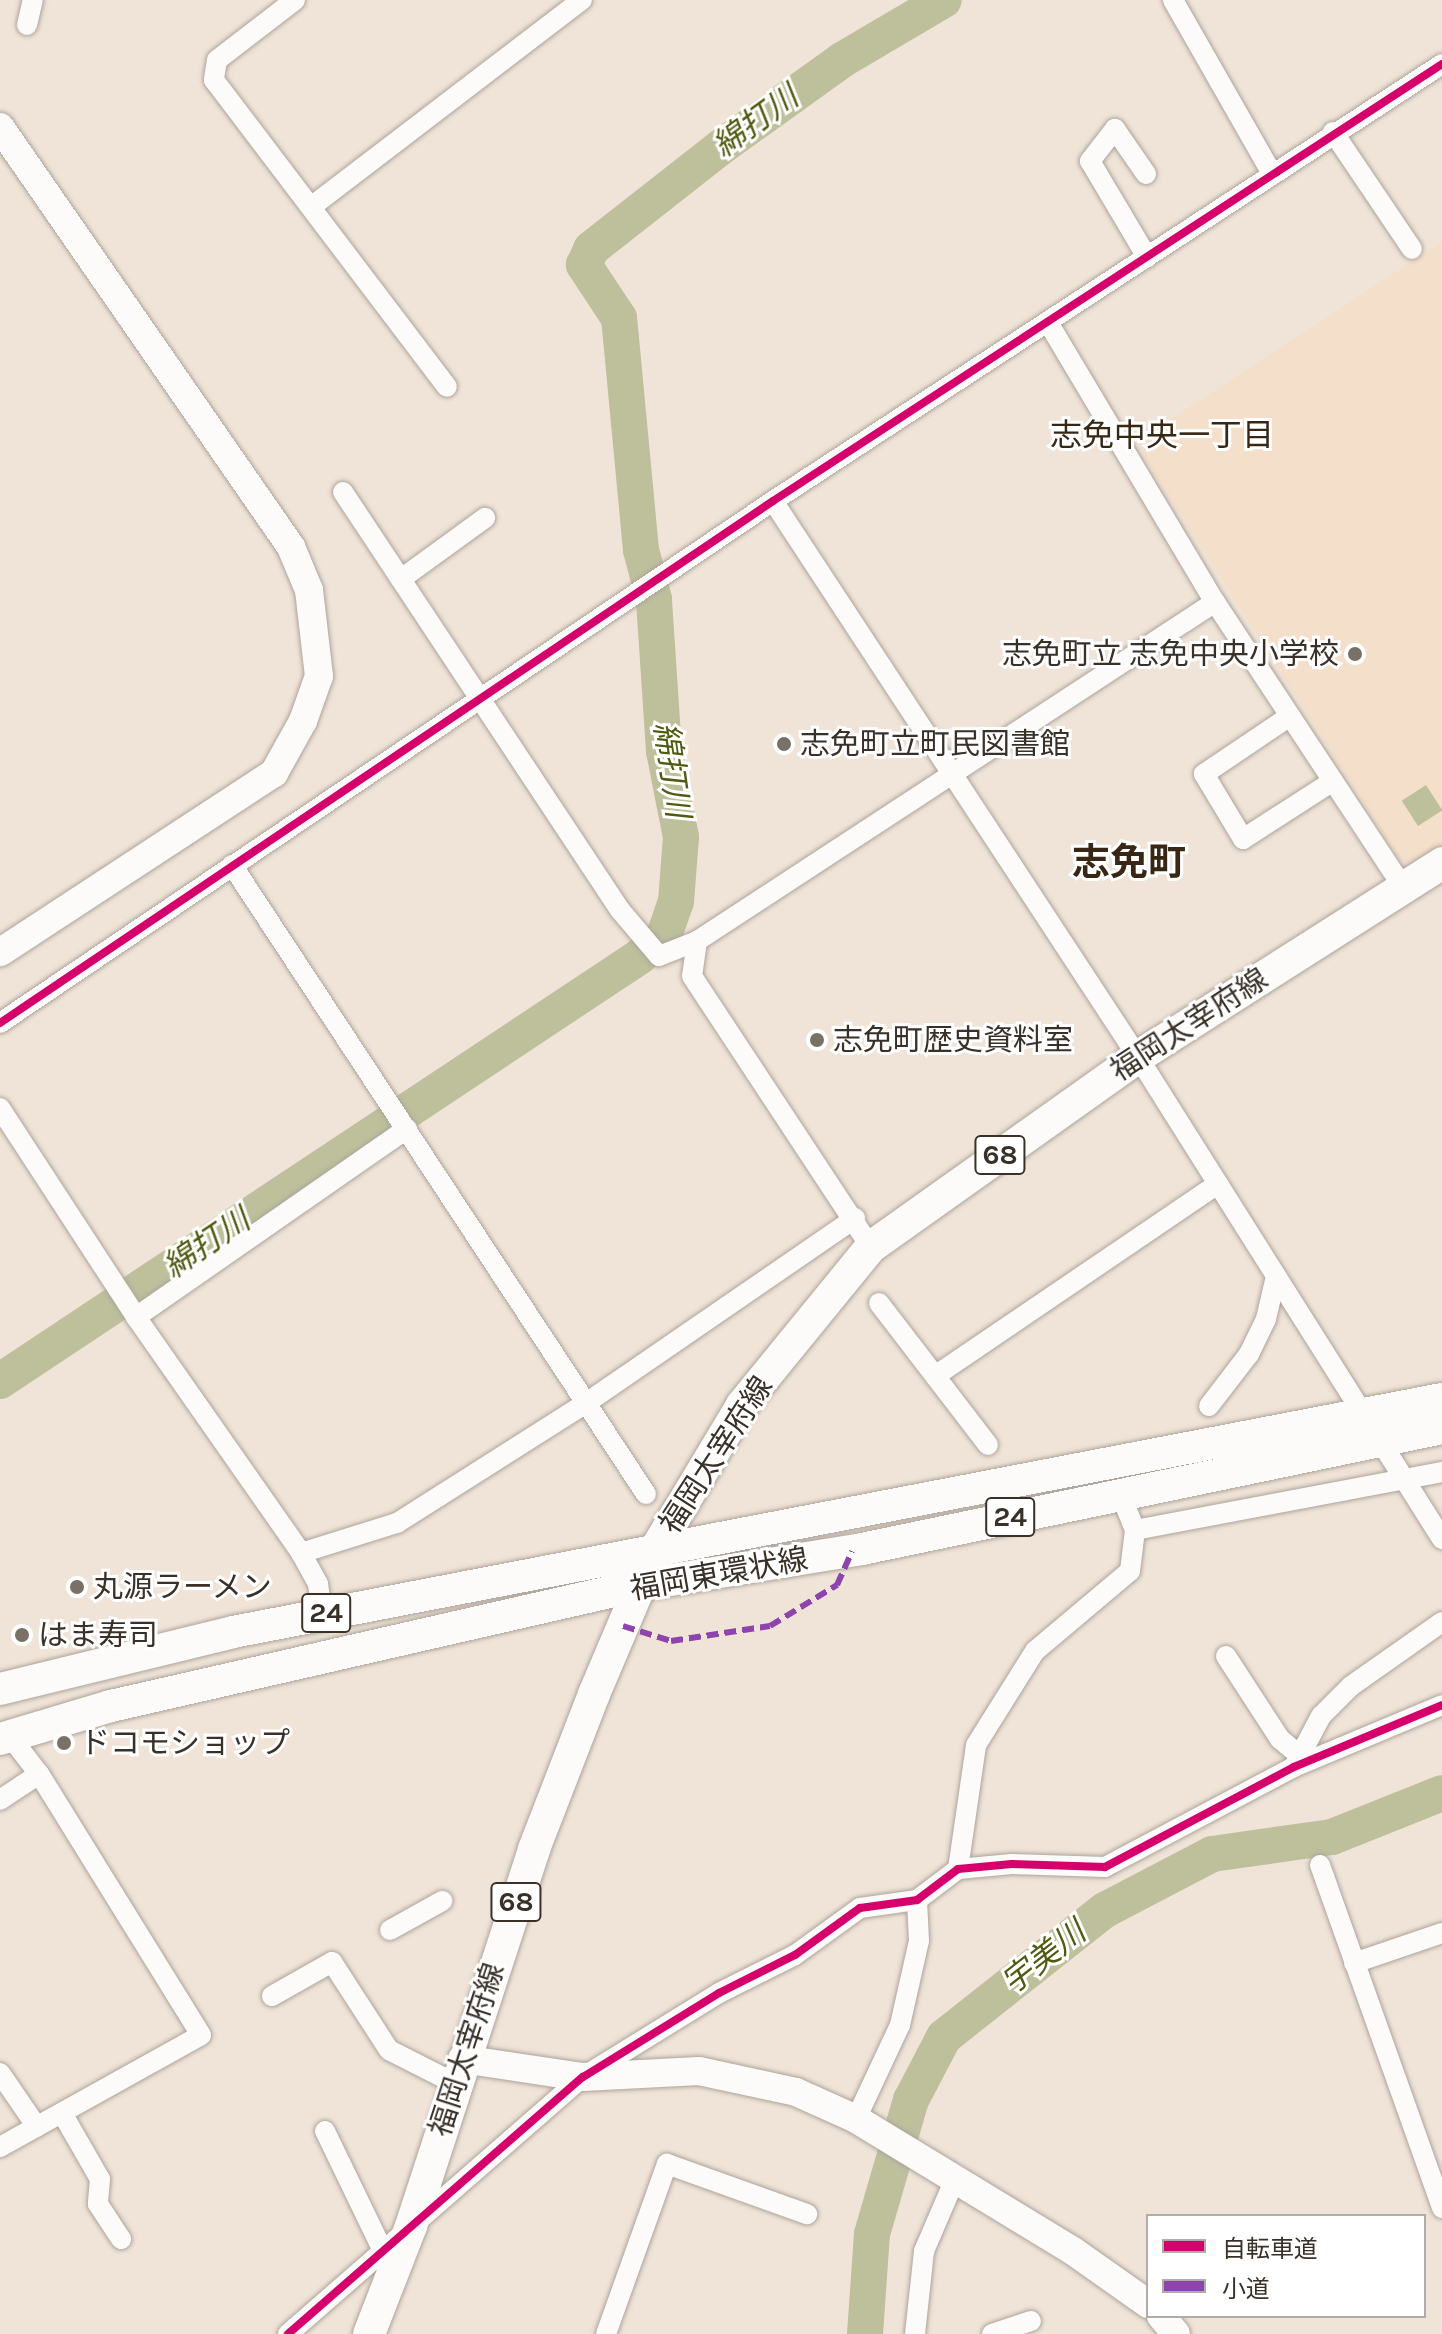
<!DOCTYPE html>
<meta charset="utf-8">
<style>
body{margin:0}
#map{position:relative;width:1442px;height:2334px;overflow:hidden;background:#f0e4d8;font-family:Karla,"Noto Sans JP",sans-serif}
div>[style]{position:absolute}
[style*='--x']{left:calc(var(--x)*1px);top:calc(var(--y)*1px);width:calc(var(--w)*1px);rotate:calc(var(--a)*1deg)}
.built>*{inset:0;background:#f4dfca}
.water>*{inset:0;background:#bec09c;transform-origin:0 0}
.river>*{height:36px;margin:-18px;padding:0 18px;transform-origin:18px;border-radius:18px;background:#bec09c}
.roads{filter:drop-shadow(0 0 2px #ada49b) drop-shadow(0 0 2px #ada49b)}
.street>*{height:20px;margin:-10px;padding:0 10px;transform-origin:10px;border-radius:10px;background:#fdfbf9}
.secondary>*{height:28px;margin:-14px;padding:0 14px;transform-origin:14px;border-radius:14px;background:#fdfbf9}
.primary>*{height:32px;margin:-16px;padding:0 16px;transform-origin:16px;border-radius:16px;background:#fdfbf9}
.quiet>*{height:6px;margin-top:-3px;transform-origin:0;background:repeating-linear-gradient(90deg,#8e44ad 0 12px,transparent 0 18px)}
.cycleway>*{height:8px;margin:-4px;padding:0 4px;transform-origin:4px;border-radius:4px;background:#d6006c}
.dots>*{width:22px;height:22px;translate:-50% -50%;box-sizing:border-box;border:4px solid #fff;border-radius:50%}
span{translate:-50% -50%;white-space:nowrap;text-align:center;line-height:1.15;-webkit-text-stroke:6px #fff;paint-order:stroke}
.shield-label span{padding:2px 6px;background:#fff;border:2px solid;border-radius:6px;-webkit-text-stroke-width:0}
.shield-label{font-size:28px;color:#393128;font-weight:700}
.poi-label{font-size:30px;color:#393128}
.right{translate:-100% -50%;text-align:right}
.left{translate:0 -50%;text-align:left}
.street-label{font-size:30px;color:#393128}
.water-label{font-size:32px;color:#505a11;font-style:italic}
.neighbourhood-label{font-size:32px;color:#372714}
.district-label{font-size:38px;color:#372714;font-weight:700}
.legend{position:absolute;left:1146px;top:2214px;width:280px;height:104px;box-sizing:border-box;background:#fff;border:2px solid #b0ada9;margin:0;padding:10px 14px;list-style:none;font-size:24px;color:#393128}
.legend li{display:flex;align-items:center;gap:16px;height:40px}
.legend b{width:40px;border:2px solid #b0ada9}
</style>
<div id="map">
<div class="built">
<i style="clip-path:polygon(1442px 242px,1442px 853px,1421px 868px,1400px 860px,1142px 454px,1148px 434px)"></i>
</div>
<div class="water">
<i style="left:1426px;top:785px;width:30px;height:29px;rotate:57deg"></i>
</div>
<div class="river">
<i style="--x:0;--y:1381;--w:767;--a:-33.57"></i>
<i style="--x:639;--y:957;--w:33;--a:-40"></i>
<i style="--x:664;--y:936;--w:36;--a:-71"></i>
<i style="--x:676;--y:902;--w:65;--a:-85.6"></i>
<i style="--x:681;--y:837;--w:88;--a:-101.2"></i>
<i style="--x:664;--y:751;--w:152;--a:-93.8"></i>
<i style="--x:654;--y:599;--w:51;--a:-104.9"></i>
<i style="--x:641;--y:550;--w:233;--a:-95.4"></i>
<i style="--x:619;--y:318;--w:64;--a:-123.4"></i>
<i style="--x:584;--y:265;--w:17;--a:-66"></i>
<i style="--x:591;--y:249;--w:165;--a:-38.1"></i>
<i style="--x:721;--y:147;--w:149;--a:-35.7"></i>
<i style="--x:842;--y:60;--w:118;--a:-30.5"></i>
<i style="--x:865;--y:2334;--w:100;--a:-86"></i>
<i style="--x:872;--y:2234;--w:140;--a:-73.8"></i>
<i style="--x:911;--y:2100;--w:71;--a:-62.4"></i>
<i style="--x:944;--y:2037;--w:205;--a:-38.3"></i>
<i style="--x:1105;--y:1910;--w:121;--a:-27.6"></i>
<i style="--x:1212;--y:1854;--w:121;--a:-8.1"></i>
<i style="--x:1332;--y:1837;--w:118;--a:-21.8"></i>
</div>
<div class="roads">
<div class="street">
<i style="--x:295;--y:0;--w:98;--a:142.4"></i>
<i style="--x:217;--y:60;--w:20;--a:99"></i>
<i style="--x:214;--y:80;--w:385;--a:52.8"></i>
<i style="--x:1173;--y:0;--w:198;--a:60.3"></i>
<i style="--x:27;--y:25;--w:26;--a:-77"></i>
<i style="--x:1333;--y:132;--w:141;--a:56"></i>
<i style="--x:1146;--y:174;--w:55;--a:-124.6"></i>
<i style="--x:1115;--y:129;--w:41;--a:128"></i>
<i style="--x:1090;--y:161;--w:112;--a:59.3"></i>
<i style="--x:311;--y:207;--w:341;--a:-37.4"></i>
<i style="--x:1049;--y:324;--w:324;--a:59.2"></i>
<i style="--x:1215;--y:602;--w:341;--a:56.6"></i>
<i style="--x:343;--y:492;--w:501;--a:56.47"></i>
<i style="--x:620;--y:910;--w:60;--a:49.7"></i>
<i style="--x:659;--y:956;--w:41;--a:-21.5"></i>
<i style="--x:697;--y:941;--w:619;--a:-33.2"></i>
<i style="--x:773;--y:501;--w:665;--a:56.72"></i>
<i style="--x:1138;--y:1057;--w:570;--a:57.76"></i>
<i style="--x:401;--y:579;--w:104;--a:-36"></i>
<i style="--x:1290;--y:716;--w:104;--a:146"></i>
<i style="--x:1204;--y:774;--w:76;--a:59"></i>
<i style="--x:1243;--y:839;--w:107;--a:-32.8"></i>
<i style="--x:232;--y:865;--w:753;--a:56.65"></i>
<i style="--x:697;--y:941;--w:35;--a:98"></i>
<i style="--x:692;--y:976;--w:325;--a:56.6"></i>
<i style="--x:0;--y:1023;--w:933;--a:-34.03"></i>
<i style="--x:773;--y:501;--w:799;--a:-33.15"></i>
<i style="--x:0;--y:1108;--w:249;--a:56.9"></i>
<i style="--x:136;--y:1317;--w:288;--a:55"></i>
<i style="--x:301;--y:1553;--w:35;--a:61"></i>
<i style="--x:318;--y:1584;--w:30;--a:82"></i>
<i style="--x:879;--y:1303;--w:179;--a:52.5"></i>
<i style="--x:136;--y:1317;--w:330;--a:-34.8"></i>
<i style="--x:935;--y:1376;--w:342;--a:-34.2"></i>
<i style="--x:1209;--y:1406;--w:66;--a:-52.4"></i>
<i style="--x:1249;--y:1354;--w:39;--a:-64"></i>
<i style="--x:1266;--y:1319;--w:44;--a:-76.9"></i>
<i style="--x:1135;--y:1530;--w:312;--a:-10.7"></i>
<i style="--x:301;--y:1553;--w:101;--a:-17.4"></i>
<i style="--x:397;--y:1523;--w:227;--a:-32.4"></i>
<i style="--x:589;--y:1401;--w:323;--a:-34.5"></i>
<i style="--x:1226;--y:1656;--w:99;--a:57"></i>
<i style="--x:1280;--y:1739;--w:26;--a:40"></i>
<i style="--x:1294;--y:1767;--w:58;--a:-62.1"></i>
<i style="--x:1321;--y:1716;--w:42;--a:-45"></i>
<i style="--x:1351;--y:1686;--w:111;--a:-35.1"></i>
<i style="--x:0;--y:1800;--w:47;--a:-33.7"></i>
<i style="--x:1320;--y:1865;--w:364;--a:70.4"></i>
<i style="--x:958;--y:1869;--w:125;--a:-81.7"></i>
<i style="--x:976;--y:1745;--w:111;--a:-57.9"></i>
<i style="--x:1035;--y:1651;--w:124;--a:-40.1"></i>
<i style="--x:1130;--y:1571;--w:41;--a:-83"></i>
<i style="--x:1135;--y:1530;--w:40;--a:-112"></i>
<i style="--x:390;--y:1930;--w:60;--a:-29.1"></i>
<i style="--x:1354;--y:1963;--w:93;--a:-18.8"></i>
<i style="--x:272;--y:1996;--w:69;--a:-29.5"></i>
<i style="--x:332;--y:1962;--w:105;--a:57.1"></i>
<i style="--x:389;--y:2050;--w:73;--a:26.9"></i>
<i style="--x:0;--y:2073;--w:65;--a:55.6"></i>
<i style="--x:62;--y:2113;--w:76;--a:60.1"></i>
<i style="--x:100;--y:2179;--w:25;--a:95"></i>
<i style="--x:98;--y:2204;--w:42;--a:56.7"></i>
<i style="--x:856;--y:2119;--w:104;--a:-64.9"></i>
<i style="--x:900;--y:2025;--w:86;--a:-77.3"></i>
<i style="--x:919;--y:1941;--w:41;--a:-92.8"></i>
<i style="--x:325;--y:2131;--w:133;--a:64.2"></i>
<i style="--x:0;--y:2147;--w:230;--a:-29.1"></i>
<i style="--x:201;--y:2035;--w:307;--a:-121.8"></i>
<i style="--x:39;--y:1774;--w:49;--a:-127.6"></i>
<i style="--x:288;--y:2334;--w:391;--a:-41.1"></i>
<i style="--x:583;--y:2077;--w:160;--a:-31.7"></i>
<i style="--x:719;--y:1993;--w:85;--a:-26.6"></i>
<i style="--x:795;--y:1955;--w:80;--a:-35.9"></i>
<i style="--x:860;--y:1908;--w:58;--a:-8"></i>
<i style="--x:917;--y:1900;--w:51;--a:-37.1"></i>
<i style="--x:958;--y:1869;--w:54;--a:-5.3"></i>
<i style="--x:1012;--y:1864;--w:93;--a:1.8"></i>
<i style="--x:1105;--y:1867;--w:214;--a:-27.9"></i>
<i style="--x:1294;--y:1767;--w:160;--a:-22.7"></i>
<i style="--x:606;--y:2334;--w:181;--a:-70.3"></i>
<i style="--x:667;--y:2164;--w:149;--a:19.7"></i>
<i style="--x:915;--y:2334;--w:83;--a:-83.8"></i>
<i style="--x:924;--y:2251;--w:78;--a:-66.7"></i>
<i style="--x:992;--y:2334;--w:41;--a:-18.4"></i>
</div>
<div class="secondary">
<i style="--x:0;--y:127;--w:511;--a:55.28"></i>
<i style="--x:291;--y:547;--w:47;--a:67.3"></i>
<i style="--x:309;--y:590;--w:87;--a:83.4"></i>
<i style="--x:319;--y:676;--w:48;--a:109.6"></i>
<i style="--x:303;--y:721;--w:60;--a:119.1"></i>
<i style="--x:274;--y:773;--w:327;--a:146.8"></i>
<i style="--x:462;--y:2059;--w:122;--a:8.5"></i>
<i style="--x:583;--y:2077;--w:116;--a:-3"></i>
<i style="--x:699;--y:2071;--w:99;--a:12.2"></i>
<i style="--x:796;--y:2092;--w:66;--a:24.2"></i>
<i style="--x:856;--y:2119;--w:254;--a:31.3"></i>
<i style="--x:1073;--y:2251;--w:92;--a:35.2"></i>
<i style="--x:1161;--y:2316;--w:23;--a:50"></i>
</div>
<div class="primary">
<i style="--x:0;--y:1689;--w:240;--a:-13.7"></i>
<i style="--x:233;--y:1632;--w:1231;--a:-10.91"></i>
<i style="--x:0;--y:1739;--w:116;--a:-16.6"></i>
<i style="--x:111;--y:1706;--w:543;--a:-12.88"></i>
<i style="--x:640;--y:1585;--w:225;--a:-9.2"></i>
<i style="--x:862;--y:1549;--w:592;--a:-11.78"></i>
<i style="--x:369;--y:2334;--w:116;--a:-68.7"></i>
<i style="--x:411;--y:2226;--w:397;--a:-71.9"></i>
<i style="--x:534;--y:1849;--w:166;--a:-68.8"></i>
<i style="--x:594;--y:1694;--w:156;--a:-67"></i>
<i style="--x:655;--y:1550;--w:169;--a:-59"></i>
<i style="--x:742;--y:1405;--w:204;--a:-50.8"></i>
<i style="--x:871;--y:1247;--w:328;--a:-35.4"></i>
<i style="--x:1138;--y:1057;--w:361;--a:-32.5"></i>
</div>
</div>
<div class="quiet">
<i style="--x:623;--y:1626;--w:50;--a:17.4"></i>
<i style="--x:671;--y:1641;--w:100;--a:-8.6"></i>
<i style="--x:770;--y:1626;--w:79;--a:-31.5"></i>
<i style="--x:837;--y:1585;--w:37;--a:-66"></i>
</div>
<div class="cycleway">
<i style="--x:0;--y:1023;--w:933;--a:-34.03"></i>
<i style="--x:773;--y:501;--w:799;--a:-33.15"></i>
<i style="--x:288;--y:2334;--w:391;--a:-41.1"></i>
<i style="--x:583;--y:2077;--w:160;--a:-31.7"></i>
<i style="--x:719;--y:1993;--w:85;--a:-26.6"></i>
<i style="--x:795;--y:1955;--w:80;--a:-35.9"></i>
<i style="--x:860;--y:1908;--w:58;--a:-8"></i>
<i style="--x:917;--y:1900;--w:51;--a:-37.1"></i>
<i style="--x:958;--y:1869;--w:54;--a:-5.3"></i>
<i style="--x:1012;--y:1864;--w:93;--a:1.8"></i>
<i style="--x:1105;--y:1867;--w:214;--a:-27.9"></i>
<i style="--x:1294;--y:1767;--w:160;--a:-22.7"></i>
</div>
<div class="dots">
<i style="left:1355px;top:654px;background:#797066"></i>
<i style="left:784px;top:744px;background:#797066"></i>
<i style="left:817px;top:1040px;background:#797066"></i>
<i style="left:77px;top:1587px;background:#797066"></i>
<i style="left:22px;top:1635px;background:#797066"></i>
<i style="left:64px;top:1743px;background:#797066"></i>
</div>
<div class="shield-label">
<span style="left:1000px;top:1155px">68</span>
<span style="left:1010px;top:1517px">24</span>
<span style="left:326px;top:1613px">24</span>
<span style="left:516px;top:1902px">68</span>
</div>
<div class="poi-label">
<span class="right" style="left:1339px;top:654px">志免町立 志免中央小学校</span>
<span class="left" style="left:800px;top:744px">志免町立町民図書館</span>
<span class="left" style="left:833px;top:1040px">志免町歴史資料室</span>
<span class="left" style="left:93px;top:1587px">丸源ラーメン</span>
<span class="left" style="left:38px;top:1635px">はま寿司</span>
<span class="left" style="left:80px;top:1743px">ドコモショップ</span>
</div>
<div class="street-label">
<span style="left:1189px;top:1025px;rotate:-33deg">福岡太宰府線</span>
<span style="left:716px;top:1455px;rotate:-57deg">福岡太宰府線</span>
<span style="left:719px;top:1574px;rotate:-10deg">福岡東環状線</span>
<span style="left:467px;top:2050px;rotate:-72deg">福岡太宰府線</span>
</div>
<div class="water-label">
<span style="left:756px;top:122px;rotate:-36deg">綿打川</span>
<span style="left:671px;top:770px;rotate:82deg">綿打川</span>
<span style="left:207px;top:1244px;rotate:-34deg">綿打川</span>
<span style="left:1044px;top:1958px;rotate:-38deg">宇美川</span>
</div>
<div class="neighbourhood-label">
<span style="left:1162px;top:436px">志免中央一丁目</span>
</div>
<div class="district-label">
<span style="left:1129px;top:863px">志免町</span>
</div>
<ul class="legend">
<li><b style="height:10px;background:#d6006c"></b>自転車道</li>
<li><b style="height:10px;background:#8e44ad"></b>小道</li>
</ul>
</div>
